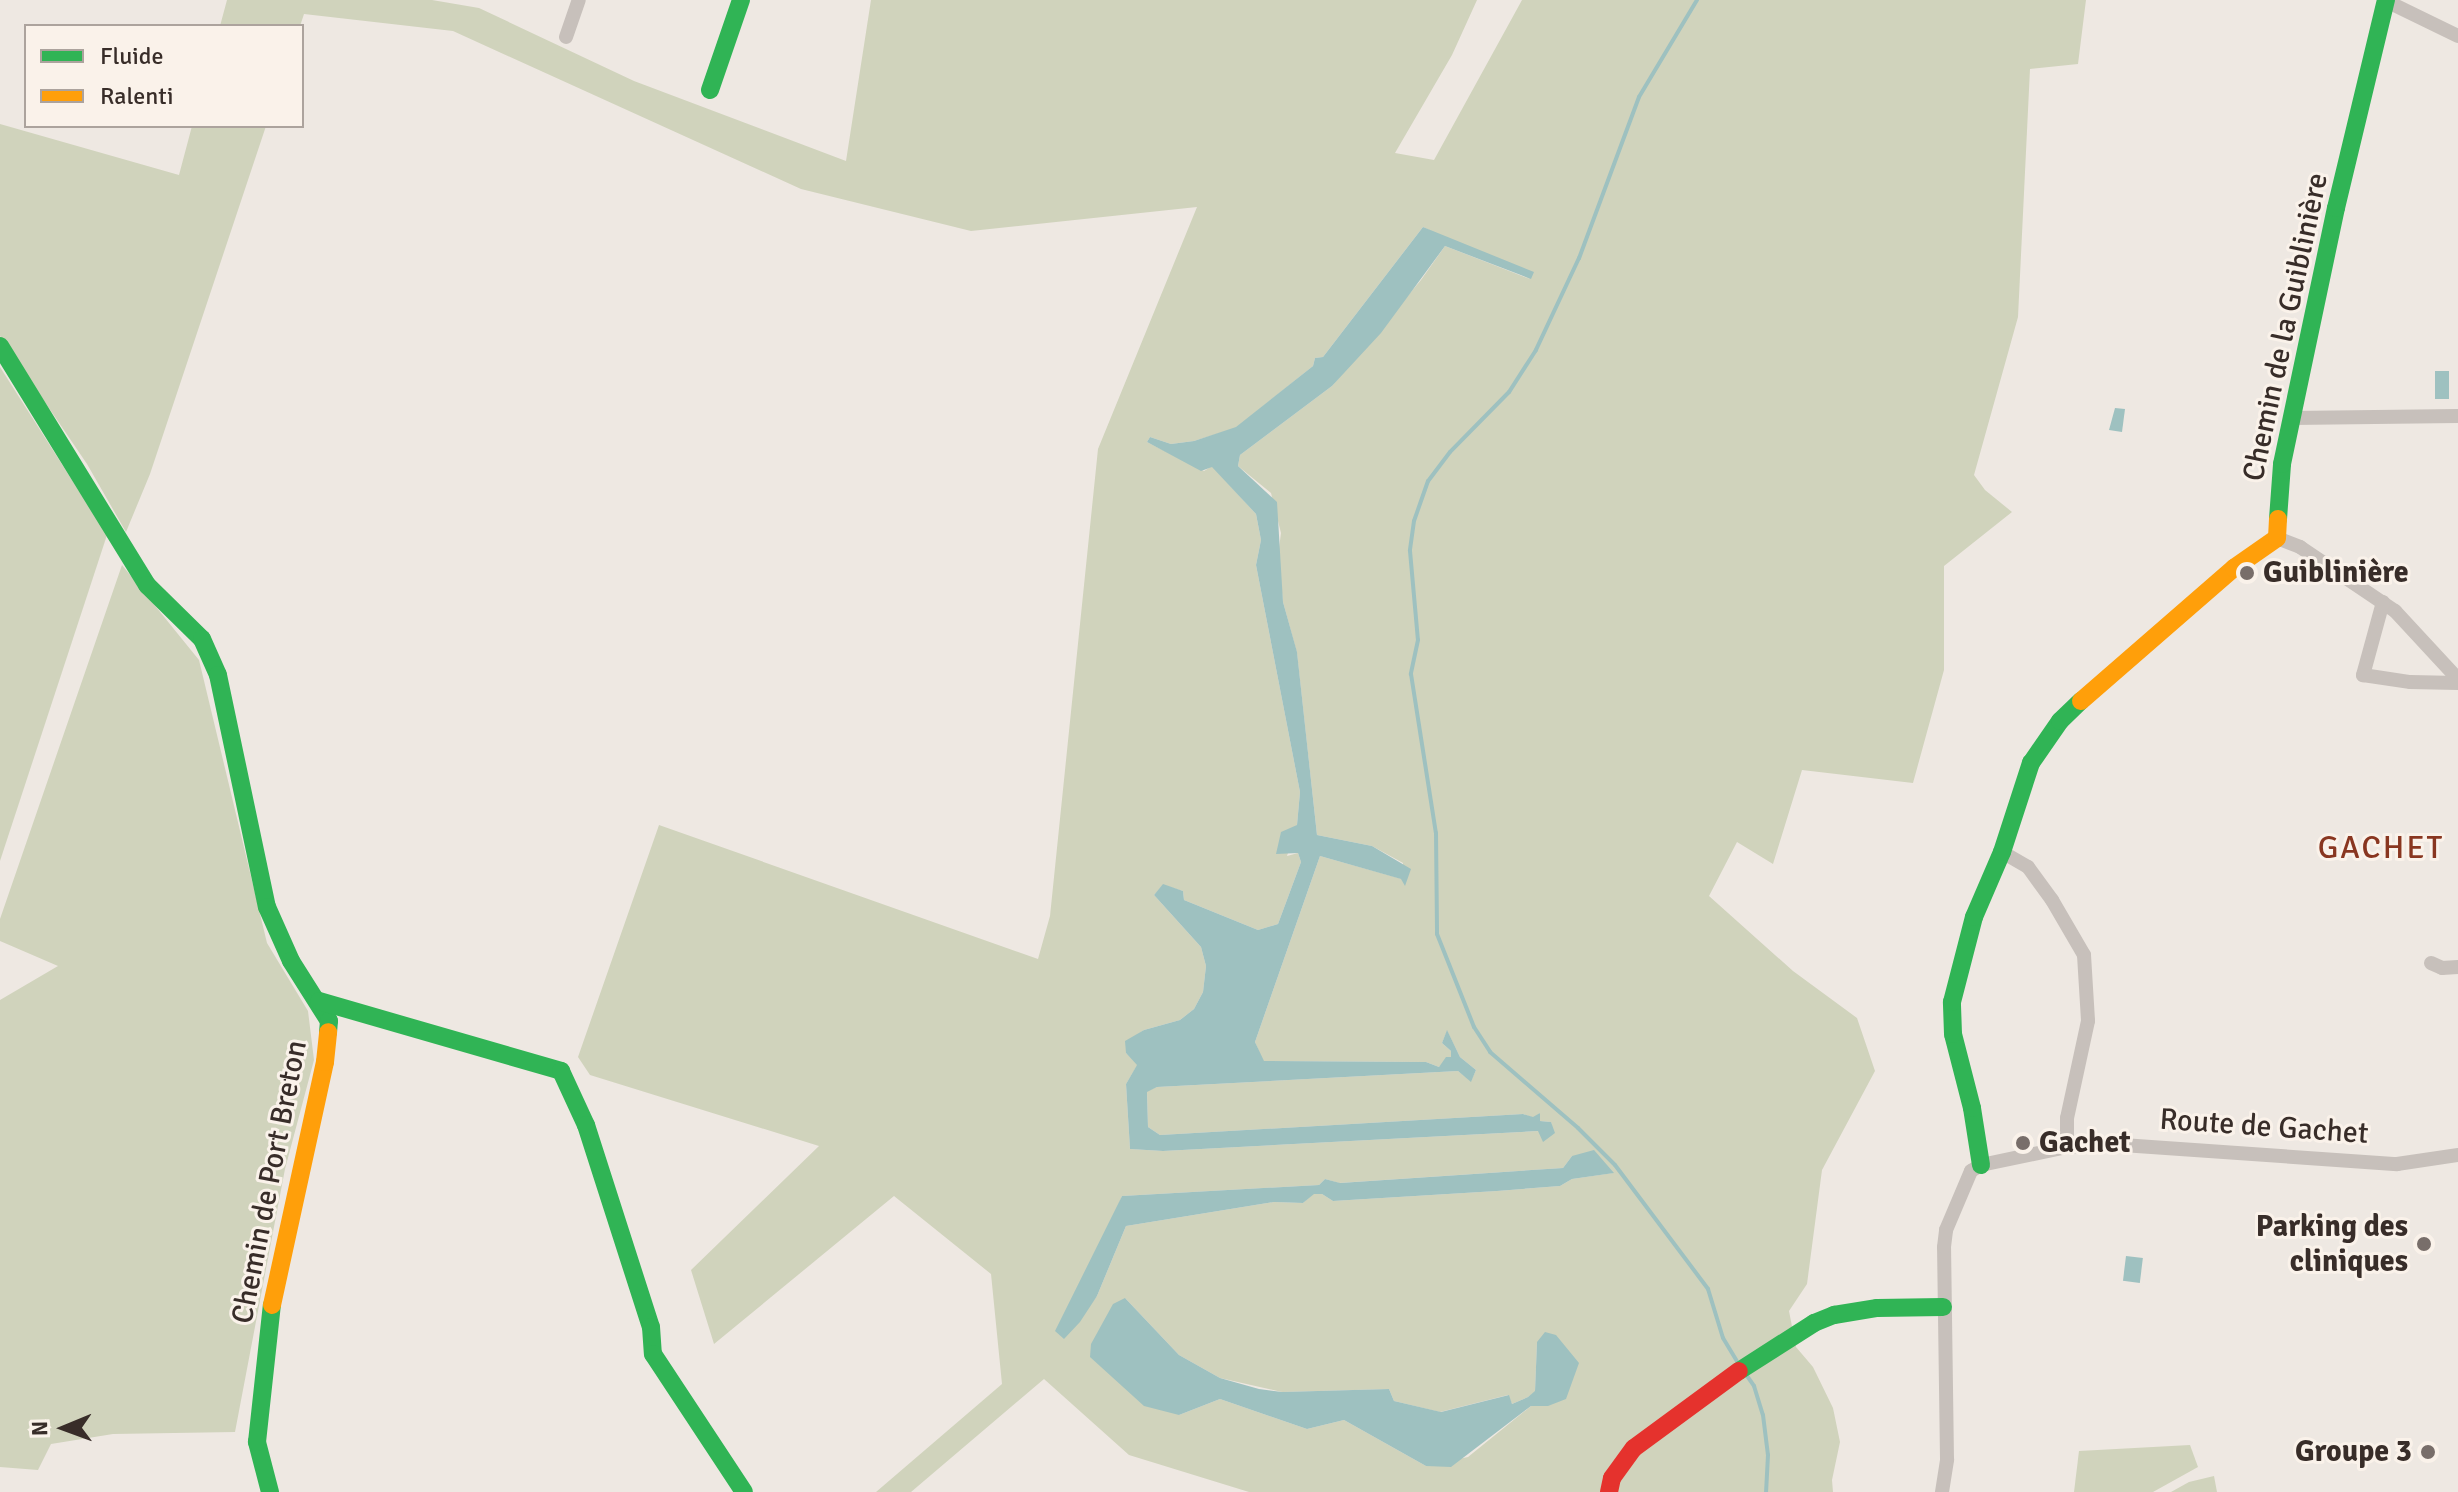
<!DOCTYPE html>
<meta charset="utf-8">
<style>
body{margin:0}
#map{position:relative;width:2458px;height:1492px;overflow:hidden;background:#eee8e2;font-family:Signika,sans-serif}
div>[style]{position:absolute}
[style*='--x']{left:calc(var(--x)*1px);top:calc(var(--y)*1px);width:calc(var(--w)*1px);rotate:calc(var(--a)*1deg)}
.green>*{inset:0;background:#d0d3bc}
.water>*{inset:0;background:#9ec1c0;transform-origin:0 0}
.stream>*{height:4px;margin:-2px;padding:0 2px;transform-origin:2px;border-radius:2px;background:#9ec1c0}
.street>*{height:14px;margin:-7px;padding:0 7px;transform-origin:7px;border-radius:7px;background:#c7c0bb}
.fast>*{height:18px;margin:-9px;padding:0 9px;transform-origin:9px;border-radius:9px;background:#30b455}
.slow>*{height:18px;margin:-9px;padding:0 9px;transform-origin:9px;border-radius:9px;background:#ff9f0a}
.jam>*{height:18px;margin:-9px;padding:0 9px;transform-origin:9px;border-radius:9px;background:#e5322d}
.dots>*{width:22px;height:22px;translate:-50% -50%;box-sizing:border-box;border:4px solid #faf2ea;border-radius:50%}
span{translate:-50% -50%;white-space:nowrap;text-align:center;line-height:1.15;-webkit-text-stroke:6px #faf2ea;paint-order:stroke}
.street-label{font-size:30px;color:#382d29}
.poi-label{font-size:30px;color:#382d29;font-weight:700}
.left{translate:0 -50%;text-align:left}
.right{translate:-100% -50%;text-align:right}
.neighbourhood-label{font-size:32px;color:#893620;letter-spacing:2px}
.legend{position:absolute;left:24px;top:24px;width:280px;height:104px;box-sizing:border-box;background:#faf2ea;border:2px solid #aca39d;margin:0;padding:10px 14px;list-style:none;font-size:24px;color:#382d29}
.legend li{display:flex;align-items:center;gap:16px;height:40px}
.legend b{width:40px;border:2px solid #aca39d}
.north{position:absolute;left:24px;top:1388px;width:80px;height:80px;-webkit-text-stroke:6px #faf2ea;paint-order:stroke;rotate:269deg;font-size:22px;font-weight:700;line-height:32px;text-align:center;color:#382d29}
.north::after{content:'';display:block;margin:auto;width:28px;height:36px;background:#382d29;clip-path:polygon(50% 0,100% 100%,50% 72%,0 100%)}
</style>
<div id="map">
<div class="green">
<i style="clip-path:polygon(evenodd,227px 0,432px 0,479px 8px,634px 81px,846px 161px,871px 0,1477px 0,1452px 55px,1395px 153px,1434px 160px,1522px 0,2086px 0,2078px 64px,2030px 69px,2018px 317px,1974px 475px,1985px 490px,2012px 512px,1944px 566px,1944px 670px,1913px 783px,1802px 770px,1773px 864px,1737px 842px,1709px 896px,1793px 971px,1857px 1018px,1875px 1071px,1822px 1170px,1807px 1284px,1789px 1311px,1796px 1347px,1813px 1367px,1833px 1408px,1840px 1442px,1832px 1480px,1833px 1492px,1249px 1492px,1129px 1455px,1044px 1379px,911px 1492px,876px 1492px,1002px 1384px,991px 1274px,894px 1196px,714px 1344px,691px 1270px,819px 1146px,590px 1075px,578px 1057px,659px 825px,1038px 959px,1050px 916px,1098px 449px,1197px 207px,971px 231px,801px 189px,453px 31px,304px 14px,300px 26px,220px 26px,227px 0,1423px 227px,1530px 279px,1445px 246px,1421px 280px,1332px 386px,1240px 455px,1238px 466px,1271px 493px,1281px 533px,1278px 556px,1283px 602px,1297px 653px,1317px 835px,1372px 846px,1403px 863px,1402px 879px,1320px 856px,1255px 1042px,1263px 1061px,1426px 1062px,1439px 1067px,1451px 1057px,1451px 1051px,1442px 1043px,1447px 1031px,1460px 1057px,1476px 1070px,1471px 1081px,1458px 1071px,1157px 1087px,1147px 1091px,1148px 1127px,1160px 1135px,1523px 1114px,1534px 1118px,1540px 1113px,1540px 1121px,1551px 1122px,1552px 1128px,1541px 1134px,1539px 1131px,1163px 1151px,1130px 1149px,1126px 1084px,1138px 1064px,1126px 1053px,1131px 1039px,1144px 1030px,1180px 1020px,1194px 1009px,1203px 992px,1206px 966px,1201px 947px,1154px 895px,1163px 885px,1183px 891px,1184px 900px,1258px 930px,1278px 924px,1301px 862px,1298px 853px,1287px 856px,1297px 825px,1300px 792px,1256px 565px,1261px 540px,1256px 514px,1212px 466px,1204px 471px,1147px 442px,1150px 437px,1171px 444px,1194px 441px,1236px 428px,1313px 366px,1315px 358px,1323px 357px,1423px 227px,227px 0,1572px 1156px,1613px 1173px,1572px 1179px,1560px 1186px,1497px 1191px,1333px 1201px,1322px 1194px,1313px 1194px,1303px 1203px,1274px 1202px,1126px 1226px,1097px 1296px,1064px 1338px,1122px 1196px,1319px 1185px,1325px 1179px,1339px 1183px,1563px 1168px,1572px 1156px,227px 0,1125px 1298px,1179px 1355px,1220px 1378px,1282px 1392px,1389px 1389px,1394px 1401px,1440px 1412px,1508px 1395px,1512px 1404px,1528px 1397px,1535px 1392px,1537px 1342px,1548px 1406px,1531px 1406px,1468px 1457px,1426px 1466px,1344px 1420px,1307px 1429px,1220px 1399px,1179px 1415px,1125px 1298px)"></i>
<i style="clip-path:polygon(0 124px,179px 175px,192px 126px,266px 126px,150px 474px,126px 532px,87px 464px,0 336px)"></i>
<i style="clip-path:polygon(0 367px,107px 535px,0 861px)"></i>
<i style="clip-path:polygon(122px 565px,199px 660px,267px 943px,308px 1011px,314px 1060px,285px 1169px,235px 1432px,113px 1434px,51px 1444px,38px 1470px,0 1467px,0 1000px,58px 966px,0 941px,0 919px)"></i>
<i style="clip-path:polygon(2190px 1445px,2198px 1467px,2153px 1492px,2074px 1492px,2079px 1451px)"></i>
<i style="clip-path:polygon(2214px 1476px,2217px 1492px,2171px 1492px,2189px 1482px)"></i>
</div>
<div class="water">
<i style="clip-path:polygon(1423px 227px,1534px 272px,1531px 279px,1445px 246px,1381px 333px,1332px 386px,1240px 455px,1238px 466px,1277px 502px,1283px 602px,1297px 652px,1317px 835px,1372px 846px,1411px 869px,1405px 886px,1401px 879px,1320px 856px,1255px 1042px,1264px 1061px,1426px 1062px,1439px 1067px,1446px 1057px,1451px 1057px,1451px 1051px,1442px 1043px,1447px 1030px,1460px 1057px,1476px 1070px,1471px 1082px,1458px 1071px,1157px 1087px,1147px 1092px,1148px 1127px,1160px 1135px,1523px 1114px,1533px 1117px,1540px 1113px,1540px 1121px,1551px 1122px,1555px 1133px,1543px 1142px,1538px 1131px,1163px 1151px,1130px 1149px,1126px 1084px,1137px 1065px,1126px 1053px,1125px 1041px,1144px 1030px,1180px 1020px,1194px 1009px,1203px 992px,1206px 966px,1201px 947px,1154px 895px,1163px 884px,1183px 891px,1184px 900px,1258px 930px,1278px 924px,1301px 862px,1298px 853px,1276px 854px,1281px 832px,1297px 825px,1300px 792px,1256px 565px,1261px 540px,1256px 514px,1212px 467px,1201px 471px,1147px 442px,1150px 437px,1171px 444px,1194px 441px,1236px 427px,1313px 366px,1315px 358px,1323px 357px)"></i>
<i style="left:2449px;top:371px;width:28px;height:14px;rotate:90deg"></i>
<i style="clip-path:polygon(2115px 408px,2125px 409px,2122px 432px,2109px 430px)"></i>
<i style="clip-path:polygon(1594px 1150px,1614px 1173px,1572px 1179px,1560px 1186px,1497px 1191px,1333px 1201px,1322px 1194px,1314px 1194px,1303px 1203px,1274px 1202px,1126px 1226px,1097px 1296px,1080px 1322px,1064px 1339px,1055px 1331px,1122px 1196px,1319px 1185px,1325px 1179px,1340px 1183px,1563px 1168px,1572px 1156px)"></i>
<i style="left:2126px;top:1256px;width:17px;height:25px;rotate:7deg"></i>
<i style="clip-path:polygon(1125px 1298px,1179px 1355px,1220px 1378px,1259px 1389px,1282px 1392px,1389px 1389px,1394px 1401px,1441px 1412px,1509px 1395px,1512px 1404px,1528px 1397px,1535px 1391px,1537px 1342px,1545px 1332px,1556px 1335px,1579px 1363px,1566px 1399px,1548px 1406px,1531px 1406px,1451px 1467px,1426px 1466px,1344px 1420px,1307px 1429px,1220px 1399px,1179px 1415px,1144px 1406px,1090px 1357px,1091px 1344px,1113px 1304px)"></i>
</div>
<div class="stream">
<i style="--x:1697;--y:0;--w:113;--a:120.9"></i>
<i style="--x:1639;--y:97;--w:172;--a:110.4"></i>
<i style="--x:1579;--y:258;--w:102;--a:115.1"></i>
<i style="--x:1536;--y:350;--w:50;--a:122.7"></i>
<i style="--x:1509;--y:392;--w:84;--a:134.5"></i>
<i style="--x:1450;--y:452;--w:36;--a:127"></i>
<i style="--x:1428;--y:481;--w:42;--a:109.3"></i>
<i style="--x:1414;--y:521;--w:30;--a:98"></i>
<i style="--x:1410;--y:551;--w:89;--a:84.9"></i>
<i style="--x:1418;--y:640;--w:35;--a:102"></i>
<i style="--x:1411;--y:674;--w:161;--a:81.1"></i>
<i style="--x:1436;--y:833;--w:101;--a:89.4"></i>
<i style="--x:1437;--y:934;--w:100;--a:68.3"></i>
<i style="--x:1474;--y:1027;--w:30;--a:57"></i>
<i style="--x:1490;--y:1052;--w:116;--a:40.8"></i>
<i style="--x:1578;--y:1128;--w:52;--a:45"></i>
<i style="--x:1615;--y:1165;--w:155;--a:53.1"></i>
<i style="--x:1708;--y:1289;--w:51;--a:73"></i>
<i style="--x:1723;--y:1338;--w:26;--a:59"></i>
<i style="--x:1745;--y:1373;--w:16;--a:55"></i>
<i style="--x:1754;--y:1386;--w:30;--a:73"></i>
<i style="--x:1763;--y:1415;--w:40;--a:82.9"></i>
<i style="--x:1768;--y:1455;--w:37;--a:93"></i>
</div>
<div class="street">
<i style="--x:2386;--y:1;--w:80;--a:25.9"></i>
<i style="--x:566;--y:37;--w:39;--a:-71"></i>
<i style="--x:2292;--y:418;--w:166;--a:-0.7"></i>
<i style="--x:2277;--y:538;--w:25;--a:21"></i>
<i style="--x:2300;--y:547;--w:115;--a:34"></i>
<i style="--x:2395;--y:611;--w:93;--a:47.2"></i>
<i style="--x:2383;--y:602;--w:76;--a:105.3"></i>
<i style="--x:2363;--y:675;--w:48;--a:8.5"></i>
<i style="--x:2410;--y:682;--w:48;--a:1.2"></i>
<i style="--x:2002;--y:852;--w:30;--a:30"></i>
<i style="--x:2028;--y:867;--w:41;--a:54"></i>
<i style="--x:2052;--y:900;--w:64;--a:59.8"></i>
<i style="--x:2084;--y:955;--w:66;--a:86.5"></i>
<i style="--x:2088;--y:1021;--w:99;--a:102.2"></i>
<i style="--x:2067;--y:1118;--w:29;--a:90"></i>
<i style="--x:2431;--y:963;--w:12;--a:24"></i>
<i style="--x:2442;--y:968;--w:16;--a:-4"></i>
<i style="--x:1942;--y:1492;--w:33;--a:-81"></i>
<i style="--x:1947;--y:1459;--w:212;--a:-90.8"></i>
<i style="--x:1944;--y:1247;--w:17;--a:-83"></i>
<i style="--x:1946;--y:1230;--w:64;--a:-67"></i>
<i style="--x:1971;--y:1171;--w:12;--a:-31"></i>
<i style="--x:1981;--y:1165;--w:88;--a:-11.8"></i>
<i style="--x:2067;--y:1147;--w:41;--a:-4.2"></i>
<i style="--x:2108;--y:1144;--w:290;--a:4"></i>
<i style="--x:2397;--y:1164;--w:62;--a:-8.4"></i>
</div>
<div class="fast">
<i style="--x:710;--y:90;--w:95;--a:-71"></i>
<i style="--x:0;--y:346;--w:281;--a:58.4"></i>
<i style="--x:147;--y:585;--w:77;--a:44.5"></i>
<i style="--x:202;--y:639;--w:39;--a:66"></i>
<i style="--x:218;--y:675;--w:237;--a:78.1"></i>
<i style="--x:267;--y:907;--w:59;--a:66"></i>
<i style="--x:291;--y:961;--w:71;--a:57.7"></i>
<i style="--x:329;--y:1021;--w:11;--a:95"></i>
<i style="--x:2278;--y:519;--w:55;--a:-85.8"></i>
<i style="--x:2282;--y:464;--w:262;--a:-78.1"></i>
<i style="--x:2336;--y:208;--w:214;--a:-76.5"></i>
<i style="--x:319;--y:1001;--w:252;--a:16.1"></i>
<i style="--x:561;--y:1071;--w:60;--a:65.2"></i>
<i style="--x:586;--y:1125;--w:212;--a:72.2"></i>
<i style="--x:651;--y:1327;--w:27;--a:86"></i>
<i style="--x:653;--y:1354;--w:165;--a:56.6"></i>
<i style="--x:1981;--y:1165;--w:58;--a:-99"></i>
<i style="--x:1972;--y:1108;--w:76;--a:-104.4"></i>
<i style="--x:1953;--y:1034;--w:32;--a:-92"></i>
<i style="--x:1952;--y:1002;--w:88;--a:-75.5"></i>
<i style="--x:1974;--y:917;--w:71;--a:-66.7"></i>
<i style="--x:2002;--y:852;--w:94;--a:-72"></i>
<i style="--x:2031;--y:763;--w:51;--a:-55.4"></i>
<i style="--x:2060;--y:721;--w:29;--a:-44"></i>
<i style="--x:1739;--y:1371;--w:89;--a:-32.6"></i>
<i style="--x:1814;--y:1323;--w:22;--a:-22"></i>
<i style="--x:1834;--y:1315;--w:44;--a:-9.2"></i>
<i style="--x:1877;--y:1308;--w:66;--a:-0.9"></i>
<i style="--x:270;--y:1492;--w:52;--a:-104.6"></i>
<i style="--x:257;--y:1442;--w:138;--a:-83.8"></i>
</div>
<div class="slow">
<i style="--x:2081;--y:701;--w:203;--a:-41"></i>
<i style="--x:2234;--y:568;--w:52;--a:-34.9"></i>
<i style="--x:2277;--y:538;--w:19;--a:-87"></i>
<i style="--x:272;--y:1305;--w:249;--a:-77.7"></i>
<i style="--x:325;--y:1062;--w:30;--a:-84"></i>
</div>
<div class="jam">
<i style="--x:1609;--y:1492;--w:14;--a:-78"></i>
<i style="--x:1612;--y:1478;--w:37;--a:-54"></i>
<i style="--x:1634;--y:1448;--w:130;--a:-36.3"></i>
</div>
<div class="dots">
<i style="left:2247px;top:573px;background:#786e6a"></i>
<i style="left:2023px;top:1143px;background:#786e6a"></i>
<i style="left:2424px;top:1244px;background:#786e6a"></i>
<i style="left:2428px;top:1452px;background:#786e6a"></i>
</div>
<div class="street-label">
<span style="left:2286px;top:327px;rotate:-78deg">Chemin de la Guiblinière</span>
<span style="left:2264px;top:1127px;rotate:4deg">Route de Gachet</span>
<span style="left:270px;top:1182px;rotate:-79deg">Chemin de Port Breton</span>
</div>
<div class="poi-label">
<span class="left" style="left:2263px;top:573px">Guiblinière</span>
<span class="left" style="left:2039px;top:1143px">Gachet</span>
<span class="right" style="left:2408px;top:1244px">Parking des<br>cliniques</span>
<span class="right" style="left:2412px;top:1452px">Groupe 3</span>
</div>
<div class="neighbourhood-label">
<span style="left:2381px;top:848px">GACHET</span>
</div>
<ul class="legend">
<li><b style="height:10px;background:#30b455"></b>Fluide</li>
<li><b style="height:10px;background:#ff9f0a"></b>Ralenti</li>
</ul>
<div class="north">N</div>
</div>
